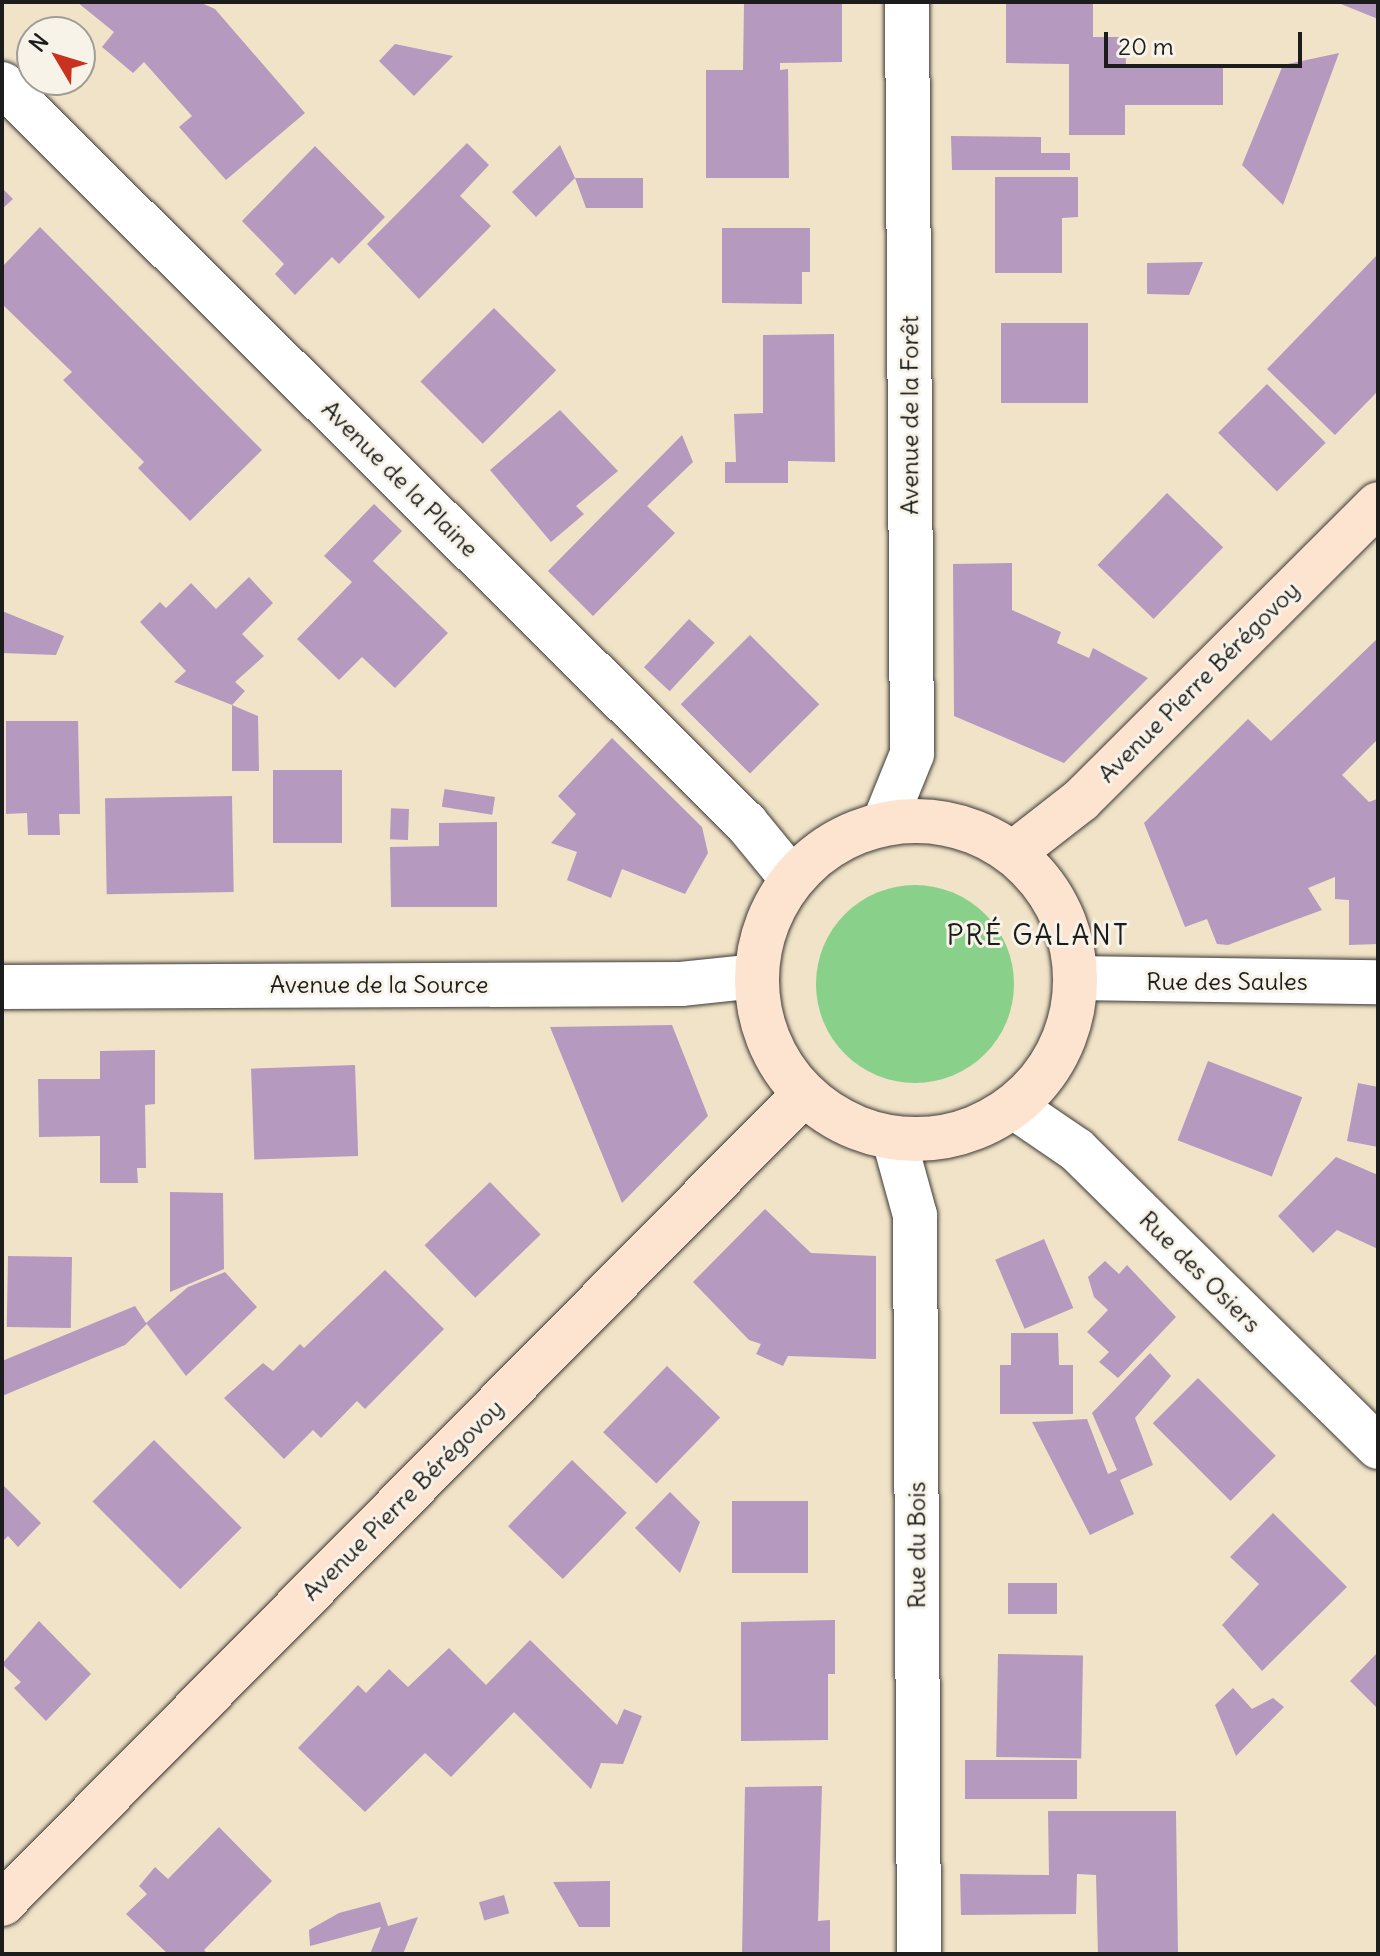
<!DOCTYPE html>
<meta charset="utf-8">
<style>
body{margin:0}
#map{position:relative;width:1380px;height:1956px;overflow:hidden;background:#f1e3c8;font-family:Delius,sans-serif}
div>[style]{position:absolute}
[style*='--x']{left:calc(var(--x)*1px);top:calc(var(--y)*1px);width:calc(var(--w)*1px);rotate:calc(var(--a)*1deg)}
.green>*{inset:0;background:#89d08b}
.round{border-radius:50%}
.building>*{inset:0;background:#b599bf;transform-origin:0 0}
.roads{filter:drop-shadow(0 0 2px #3c3a36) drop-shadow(0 0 2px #3c3a36)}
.street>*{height:44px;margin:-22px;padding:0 22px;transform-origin:22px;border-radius:22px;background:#fff}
.secondary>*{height:44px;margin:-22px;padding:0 22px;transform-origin:22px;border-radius:22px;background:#fde4d1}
.secondary>.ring{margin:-22px;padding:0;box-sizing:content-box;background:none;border:44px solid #fde4d1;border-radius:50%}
span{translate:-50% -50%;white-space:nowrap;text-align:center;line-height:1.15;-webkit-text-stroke:6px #f7f3e8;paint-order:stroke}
.street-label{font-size:24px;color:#1c1c1c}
.quarter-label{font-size:28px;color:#1c1c1c;letter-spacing:2px}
.frame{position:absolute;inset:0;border:4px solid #1c1c1c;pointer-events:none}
.north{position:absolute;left:16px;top:16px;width:80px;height:80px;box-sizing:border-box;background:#f7f3e8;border:2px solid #9f9d96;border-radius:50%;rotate:308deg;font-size:22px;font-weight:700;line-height:32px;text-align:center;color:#1c1c1c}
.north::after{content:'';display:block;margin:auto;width:28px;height:36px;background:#c8321e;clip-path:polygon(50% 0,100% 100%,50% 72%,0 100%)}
.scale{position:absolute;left:1104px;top:32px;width:198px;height:36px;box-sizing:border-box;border:4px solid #1c1c1c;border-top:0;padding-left:10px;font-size:24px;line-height:28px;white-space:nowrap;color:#1c1c1c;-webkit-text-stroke:6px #f7f3e8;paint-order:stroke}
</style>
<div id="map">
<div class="green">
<i class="round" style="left:816px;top:885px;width:198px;height:198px"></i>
</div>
<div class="building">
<i style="clip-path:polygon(77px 2px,199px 2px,215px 9px,305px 113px,226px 180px,179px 127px,192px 116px,144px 62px,133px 73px,102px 47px,114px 32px)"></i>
<i style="clip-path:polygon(744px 2px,842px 2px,842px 62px,780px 63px,780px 70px,788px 69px,789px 178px,706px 178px,706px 70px,743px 70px)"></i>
<i style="clip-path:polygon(1006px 2px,1093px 2px,1093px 37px,1125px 37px,1126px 64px,1223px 65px,1223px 105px,1125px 105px,1125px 135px,1069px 135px,1069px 64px,1006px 63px)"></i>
<i style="clip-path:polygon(1336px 2px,1378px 2px,1378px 19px)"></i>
<i style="clip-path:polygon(395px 44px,453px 56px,414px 96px,379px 61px)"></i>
<i style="clip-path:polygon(1339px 53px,1283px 205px,1242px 165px,1283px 65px)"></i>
<i style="clip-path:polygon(951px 136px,1041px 137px,1041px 153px,1070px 153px,1070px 170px,952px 170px)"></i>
<i style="clip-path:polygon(467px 143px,489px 165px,460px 196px,491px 226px,419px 299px,367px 244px)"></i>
<i style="clip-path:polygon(560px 145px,575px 178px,643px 178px,643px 208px,586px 208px,575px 178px,536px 217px,512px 192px)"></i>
<i style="clip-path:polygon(315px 146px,385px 217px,339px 264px,332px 257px,295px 295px,275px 274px,284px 264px,242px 221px)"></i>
<i style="clip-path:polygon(995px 177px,1078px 177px,1078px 217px,1062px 218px,1062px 273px,995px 273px)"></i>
<i style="clip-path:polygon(2px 188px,13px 199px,2px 209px)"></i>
<i style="clip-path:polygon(40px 227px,262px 450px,190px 521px,138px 468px,144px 462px,63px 380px,72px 372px,2px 304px,2px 267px)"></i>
<i style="clip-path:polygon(722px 228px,810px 228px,810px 272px,802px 272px,802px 304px,722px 303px)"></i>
<i style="clip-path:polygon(1378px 254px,1378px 391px,1335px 435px,1267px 369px)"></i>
<i style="clip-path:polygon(1203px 262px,1189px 295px,1147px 294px,1147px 263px)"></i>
<i style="left:494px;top:308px;width:88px;height:104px;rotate:45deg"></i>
<i style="left:1001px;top:323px;width:87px;height:80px"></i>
<i style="clip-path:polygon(834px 334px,835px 462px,788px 461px,788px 483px,725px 483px,725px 462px,736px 462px,734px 414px,763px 413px,763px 335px)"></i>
<i style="left:1267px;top:384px;width:83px;height:69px;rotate:45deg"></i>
<i style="clip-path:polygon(560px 410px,618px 471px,576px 506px,584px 514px,551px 542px,490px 470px)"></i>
<i style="clip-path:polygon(682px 435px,693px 462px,647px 506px,675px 533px,593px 616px,548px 571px)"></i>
<i style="left:1167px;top:493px;width:78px;height:100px;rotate:44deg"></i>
<i style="clip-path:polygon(374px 504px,402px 531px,373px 561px,448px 633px,395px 688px,362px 657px,339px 680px,297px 639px,352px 582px,324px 556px)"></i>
<i style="clip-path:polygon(1012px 563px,1012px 610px,1061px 632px,1057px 643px,1089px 658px,1093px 648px,1148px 678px,1064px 763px,954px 716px,953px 564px)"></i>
<i style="clip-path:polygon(249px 577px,273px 603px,242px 634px,264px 656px,235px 682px,245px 691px,232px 705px,174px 682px,186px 671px,140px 622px,160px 602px,166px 608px,191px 583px,216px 609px)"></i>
<i style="clip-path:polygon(2px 611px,64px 636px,56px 655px,2px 653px)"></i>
<i style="left:689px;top:619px;width:35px;height:66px;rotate:43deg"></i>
<i style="left:750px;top:635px;width:98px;height:98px;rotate:45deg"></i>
<i style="clip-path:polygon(1378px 638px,1378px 739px,1342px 775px,1369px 802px,1377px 799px,1378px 944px,1349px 945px,1349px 900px,1335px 899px,1335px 877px,1308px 888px,1322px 910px,1228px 945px,1217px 944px,1207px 919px,1185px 927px,1144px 823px,1248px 719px,1271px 741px)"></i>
<i style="clip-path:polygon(232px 705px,258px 716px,259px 771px,232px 771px)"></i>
<i style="clip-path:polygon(6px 721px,78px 721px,80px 814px,59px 814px,60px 835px,28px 835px,27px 813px,6px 814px)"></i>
<i style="clip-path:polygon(612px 738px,702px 827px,708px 853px,685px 894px,622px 869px,611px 898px,567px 880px,577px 852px,551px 843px,576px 814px,558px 796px)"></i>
<i style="left:273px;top:770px;width:69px;height:73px"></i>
<i style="left:232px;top:796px;width:96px;height:127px;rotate:89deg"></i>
<i style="left:495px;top:797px;width:18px;height:51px;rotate:99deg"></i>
<i style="left:409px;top:809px;width:31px;height:18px;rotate:92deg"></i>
<i style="clip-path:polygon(497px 822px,497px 907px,391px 907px,390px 847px,439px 846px,439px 823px)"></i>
<i style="clip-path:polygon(672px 1025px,708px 1116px,622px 1203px,550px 1027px)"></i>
<i style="clip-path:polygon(155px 1050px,155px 1104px,145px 1105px,146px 1168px,137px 1168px,138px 1183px,100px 1183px,100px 1136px,39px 1137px,38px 1079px,100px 1079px,100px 1051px)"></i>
<i style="left:1208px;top:1061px;width:101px;height:85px;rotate:21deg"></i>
<i style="left:355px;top:1065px;width:91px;height:104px;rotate:88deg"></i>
<i style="clip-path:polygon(1358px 1083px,1378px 1087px,1378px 1147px,1347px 1141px)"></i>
<i style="clip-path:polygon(1336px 1157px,1378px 1175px,1378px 1249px,1337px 1230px,1313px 1253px,1278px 1216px)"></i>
<i style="left:490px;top:1182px;width:73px;height:91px;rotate:46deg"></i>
<i style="clip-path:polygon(170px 1192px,223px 1193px,224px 1269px,170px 1292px)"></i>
<i style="clip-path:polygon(765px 1209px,811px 1253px,876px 1256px,876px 1359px,788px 1356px,783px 1366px,756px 1354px,761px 1344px,749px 1340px,693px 1282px)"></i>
<i style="left:1044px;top:1239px;width:75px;height:53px;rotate:67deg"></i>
<i style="left:8px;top:1256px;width:64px;height:71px;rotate:1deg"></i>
<i style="clip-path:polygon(1105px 1261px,1119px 1274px,1127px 1265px,1176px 1317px,1118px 1378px,1099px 1362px,1109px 1352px,1087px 1332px,1108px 1310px,1094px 1297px,1088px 1277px)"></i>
<i style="clip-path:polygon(385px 1270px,444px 1329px,365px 1409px,357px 1401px,321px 1438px,313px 1430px,284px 1459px,224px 1398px,263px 1363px,273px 1371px,300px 1344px,304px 1348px)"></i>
<i style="clip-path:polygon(225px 1272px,257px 1307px,186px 1376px,147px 1324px,125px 1345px,2px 1396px,2px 1361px,135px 1306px,146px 1323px,188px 1287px)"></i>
<i style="clip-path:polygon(1011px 1333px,1058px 1333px,1059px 1365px,1073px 1365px,1073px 1414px,1000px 1414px,1000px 1365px,1011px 1365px)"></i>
<i style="clip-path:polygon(1150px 1353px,1171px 1376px,1135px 1418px,1153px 1465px,1120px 1480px,1134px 1514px,1090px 1535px,1032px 1422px,1087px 1419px,1108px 1474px,1117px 1470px,1092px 1413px)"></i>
<i style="left:667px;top:1366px;width:74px;height:92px;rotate:44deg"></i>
<i style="left:1198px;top:1378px;width:110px;height:64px;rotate:45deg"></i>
<i style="left:154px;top:1440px;width:124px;height:87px;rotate:45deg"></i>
<i style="left:572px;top:1460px;width:76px;height:92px;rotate:44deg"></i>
<i style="clip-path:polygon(2px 1484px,41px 1523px,18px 1547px,8px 1536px,2px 1542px)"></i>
<i style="clip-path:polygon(670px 1492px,700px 1522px,680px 1573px,635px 1528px)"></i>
<i style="left:732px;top:1501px;width:76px;height:72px"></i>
<i style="clip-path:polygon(1273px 1513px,1347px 1587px,1262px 1671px,1222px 1625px,1259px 1584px,1230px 1557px)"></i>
<i style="left:1008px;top:1583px;width:49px;height:31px"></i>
<i style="clip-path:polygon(835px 1620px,835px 1674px,828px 1674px,828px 1740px,741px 1741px,741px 1622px)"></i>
<i style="clip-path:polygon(39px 1621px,91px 1674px,46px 1721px,14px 1688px,21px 1682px,2px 1664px)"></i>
<i style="clip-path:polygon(530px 1640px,617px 1725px,624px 1709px,642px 1716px,623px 1764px,601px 1763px,591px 1789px,514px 1712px,451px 1777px,425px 1753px,365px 1812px,298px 1748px,358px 1685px,366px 1693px,389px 1669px,408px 1687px,449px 1648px,486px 1685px)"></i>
<i style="clip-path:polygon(1378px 1652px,1378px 1709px,1350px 1681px)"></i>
<i style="left:998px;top:1654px;width:85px;height:103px;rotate:1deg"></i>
<i style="clip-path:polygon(1233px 1688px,1252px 1709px,1273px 1698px,1284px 1707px,1236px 1756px,1215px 1705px)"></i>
<i style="left:965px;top:1760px;width:112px;height:39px"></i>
<i style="clip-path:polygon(822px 1786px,818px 1921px,830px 1920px,830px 1954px,742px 1954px,745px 1787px)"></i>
<i style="clip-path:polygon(1048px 1811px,1176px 1811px,1178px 1954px,1098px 1954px,1096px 1875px,1077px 1874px,1076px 1914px,961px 1915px,960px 1874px,1049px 1875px)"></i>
<i style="clip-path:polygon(219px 1827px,272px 1881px,204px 1950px,208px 1954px,168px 1954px,126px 1914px,147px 1894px,139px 1886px,155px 1867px,168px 1879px)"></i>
<i style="clip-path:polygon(610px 1881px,610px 1927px,579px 1927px,553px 1882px)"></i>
<i style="left:504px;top:1895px;width:19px;height:26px;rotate:74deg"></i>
<i style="clip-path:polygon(380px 1902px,388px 1926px,418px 1917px,403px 1954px,370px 1954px,381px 1927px,310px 1946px,309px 1930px,339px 1913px)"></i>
</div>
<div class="roads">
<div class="street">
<i style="--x:2;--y:84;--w:1049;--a:44.81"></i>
<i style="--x:746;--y:823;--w:72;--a:50.6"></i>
<i style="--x:884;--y:823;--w:74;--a:-67.9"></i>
<i style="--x:912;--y:754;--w:752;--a:-90.38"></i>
<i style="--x:1076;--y:978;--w:302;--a:0.8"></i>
<i style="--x:2;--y:987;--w:679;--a:-0.25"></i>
<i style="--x:681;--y:984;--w:75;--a:-6.1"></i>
<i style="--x:1014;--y:1107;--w:76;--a:34.3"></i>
<i style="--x:1077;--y:1150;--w:423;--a:44.6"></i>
<i style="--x:894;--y:1139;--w:79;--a:74.6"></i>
<i style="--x:915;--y:1215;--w:739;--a:89.69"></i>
</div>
<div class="secondary">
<i class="ring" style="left:757px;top:821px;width:274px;height:274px"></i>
<i style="--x:1013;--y:853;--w:86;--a:-37.9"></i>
<i style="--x:1081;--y:800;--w:419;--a:-44.9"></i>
<i style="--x:2;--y:1904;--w:1138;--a:-45.28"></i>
</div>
</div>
<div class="street-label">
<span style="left:910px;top:415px;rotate:-90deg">Avenue de la Forêt</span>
<span style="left:400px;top:479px;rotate:45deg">Avenue de la Plaine</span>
<span style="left:1199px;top:682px;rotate:-45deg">Avenue Pierre Bérégovoy</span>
<span style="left:1227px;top:982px">Rue des Saules</span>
<span style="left:379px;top:985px">Avenue de la Source</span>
<span style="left:1200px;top:1272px;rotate:45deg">Rue des Osiers</span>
<span style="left:403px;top:1500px;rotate:-45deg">Avenue Pierre Bérégovoy</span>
<span style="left:917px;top:1545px;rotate:-90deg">Rue du Bois</span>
</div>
<div class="quarter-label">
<span style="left:1038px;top:935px">PRÉ GALANT</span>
</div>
<div class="frame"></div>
<div class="north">N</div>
<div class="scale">20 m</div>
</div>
